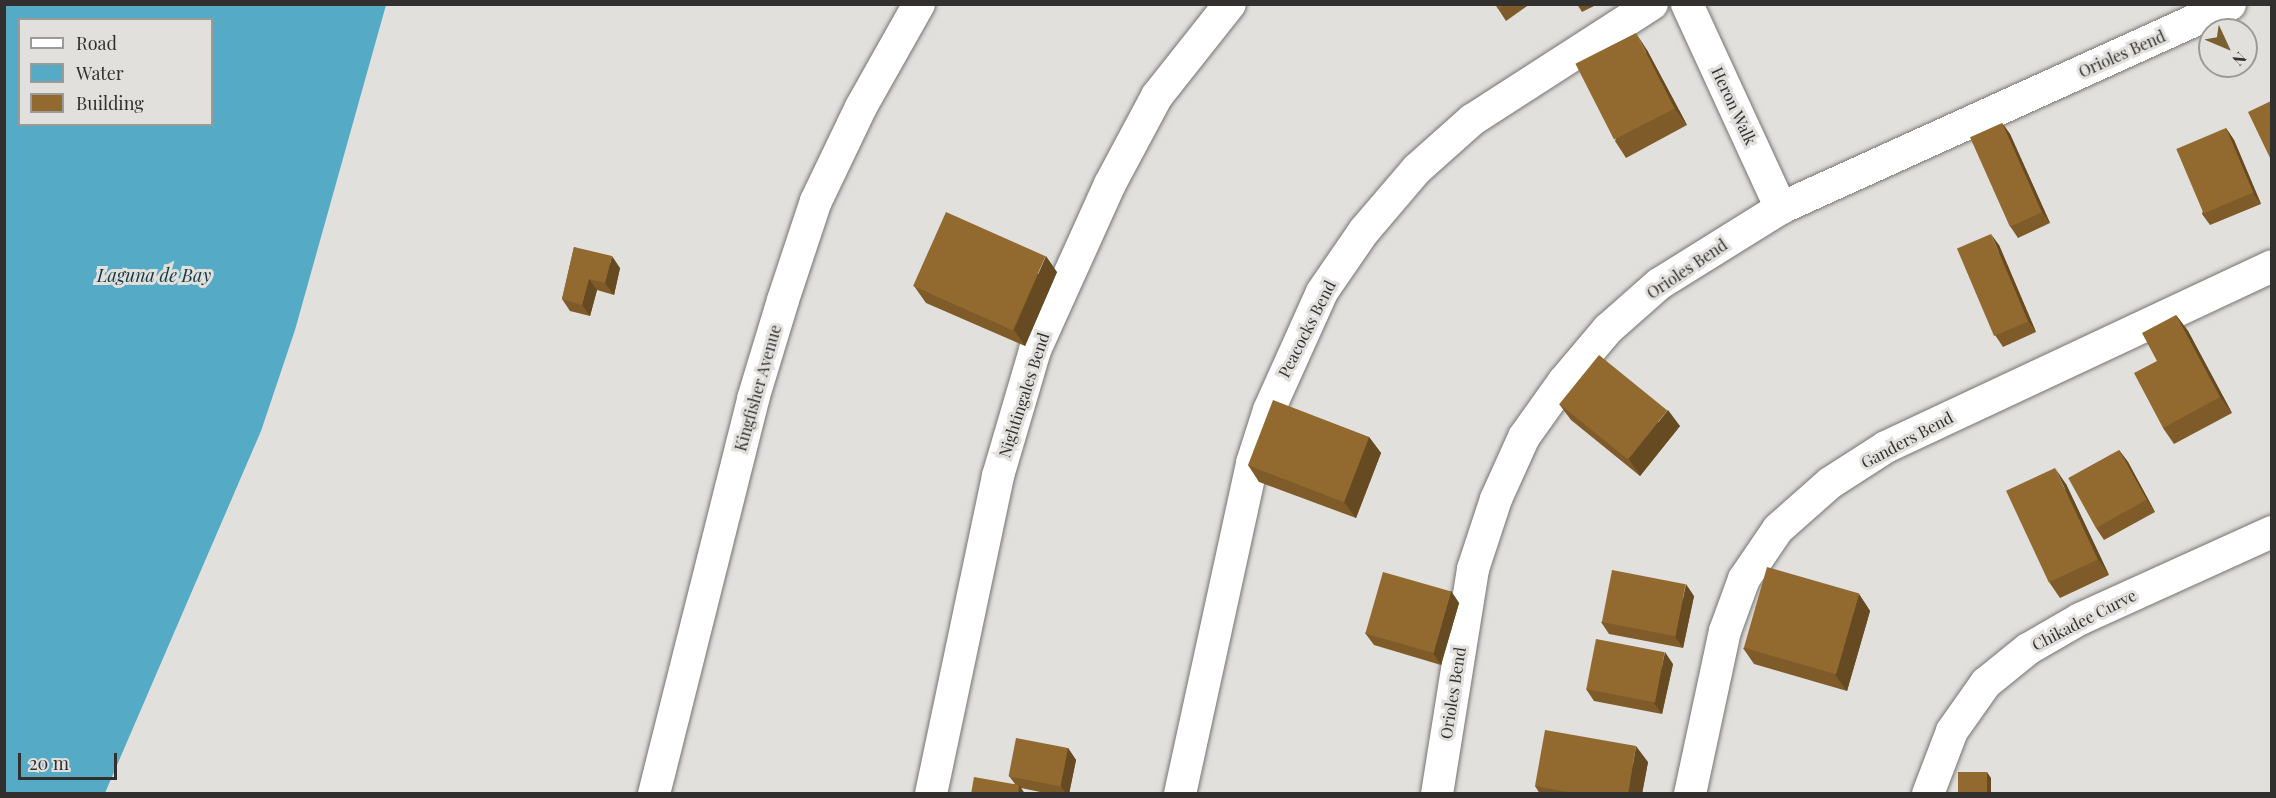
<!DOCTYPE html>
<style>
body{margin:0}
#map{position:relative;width:2276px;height:798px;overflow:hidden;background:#e2e0dc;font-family:"Playfair Display",serif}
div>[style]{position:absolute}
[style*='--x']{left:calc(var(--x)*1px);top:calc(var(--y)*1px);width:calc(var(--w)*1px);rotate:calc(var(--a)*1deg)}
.water>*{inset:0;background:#55aac5}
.roads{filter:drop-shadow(0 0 2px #767471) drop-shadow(0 0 2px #767471)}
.street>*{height:32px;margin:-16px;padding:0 16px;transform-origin:16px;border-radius:16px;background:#fff}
.wall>*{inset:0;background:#7e5b29}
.shaded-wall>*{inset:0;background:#664a22}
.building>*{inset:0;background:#926a30;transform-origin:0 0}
span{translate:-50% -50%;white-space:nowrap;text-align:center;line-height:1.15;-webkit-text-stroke:6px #e2e0dc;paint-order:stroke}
.street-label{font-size:16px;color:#31302e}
.water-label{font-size:18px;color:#113844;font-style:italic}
.frame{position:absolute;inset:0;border:6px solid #31302e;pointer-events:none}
.legend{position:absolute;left:18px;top:18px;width:195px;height:108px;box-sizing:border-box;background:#e2e0dc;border:2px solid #9b9a96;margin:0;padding:8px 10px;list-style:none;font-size:18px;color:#31302e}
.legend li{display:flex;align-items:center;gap:12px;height:30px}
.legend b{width:30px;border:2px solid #9b9a96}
.north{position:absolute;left:2198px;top:18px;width:60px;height:60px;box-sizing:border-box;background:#e2e0dc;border:2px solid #9b9a96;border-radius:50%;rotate:134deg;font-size:16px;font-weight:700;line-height:24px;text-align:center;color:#31302e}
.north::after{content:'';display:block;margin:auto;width:21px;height:27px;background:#7a5f31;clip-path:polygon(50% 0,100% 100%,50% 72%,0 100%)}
.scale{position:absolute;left:18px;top:753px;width:99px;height:27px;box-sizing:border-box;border:3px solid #31302e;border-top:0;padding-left:8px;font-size:18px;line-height:21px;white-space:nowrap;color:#31302e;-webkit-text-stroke:4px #e2e0dc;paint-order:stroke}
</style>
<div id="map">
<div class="water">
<i style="clip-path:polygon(evenodd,5px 4px,386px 5px,295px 330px,261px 431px,105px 793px,5px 793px,5px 4px,20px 20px,212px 20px,212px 124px,20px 124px,20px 20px)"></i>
</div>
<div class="roads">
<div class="street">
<i style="--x:1687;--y:4;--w:225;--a:65.3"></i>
<i style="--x:654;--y:794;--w:407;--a:-75.9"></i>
<i style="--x:753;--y:399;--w:103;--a:-73.1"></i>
<i style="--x:783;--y:300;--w:104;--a:-71.6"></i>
<i style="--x:816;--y:201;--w:104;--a:-64.4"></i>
<i style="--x:861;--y:107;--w:118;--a:-60.6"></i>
<i style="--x:931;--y:794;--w:325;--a:-78.1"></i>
<i style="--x:998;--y:476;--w:131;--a:-73.6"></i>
<i style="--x:1035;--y:350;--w:182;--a:-65.7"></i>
<i style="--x:1110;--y:184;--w:100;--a:-61.9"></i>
<i style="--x:1157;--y:96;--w:117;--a:-51.6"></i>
<i style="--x:1180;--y:794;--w:339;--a:-77.7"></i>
<i style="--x:1252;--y:463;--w:56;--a:-72.2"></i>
<i style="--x:1269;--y:410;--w:129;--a:-65.8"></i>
<i style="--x:1322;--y:292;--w:74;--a:-55.5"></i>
<i style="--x:1364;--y:231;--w:82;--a:-49.5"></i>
<i style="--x:1417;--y:169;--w:74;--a:-41.7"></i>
<i style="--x:1472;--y:120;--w:214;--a:-32.8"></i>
<i style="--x:1437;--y:794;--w:228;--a:-80.9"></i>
<i style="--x:1473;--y:569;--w:74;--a:-71.8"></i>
<i style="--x:1496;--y:499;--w:68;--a:-65.7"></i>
<i style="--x:1524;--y:437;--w:69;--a:-54.5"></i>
<i style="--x:1564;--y:381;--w:68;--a:-49.8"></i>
<i style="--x:1608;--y:329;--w:68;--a:-41.4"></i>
<i style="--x:1659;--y:284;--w:144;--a:-31.9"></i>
<i style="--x:1781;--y:208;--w:493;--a:-24.4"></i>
<i style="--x:1690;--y:794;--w:167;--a:-77.9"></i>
<i style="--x:1725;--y:631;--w:55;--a:-69.9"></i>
<i style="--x:1744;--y:579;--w:60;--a:-55.8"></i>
<i style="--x:1778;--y:529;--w:69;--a:-41.5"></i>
<i style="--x:1830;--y:483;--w:67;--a:-32.7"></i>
<i style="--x:1886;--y:447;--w:426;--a:-25.1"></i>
<i style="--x:1928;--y:794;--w:67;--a:-69.1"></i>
<i style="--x:1952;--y:731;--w:59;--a:-54.7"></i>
<i style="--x:1986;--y:683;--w:54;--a:-39"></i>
<i style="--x:2028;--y:649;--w:60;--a:-30"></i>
<i style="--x:2080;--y:619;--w:211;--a:-24.4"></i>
</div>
</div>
<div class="wall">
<i style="clip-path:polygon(1495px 4px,1530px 4px,1506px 21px)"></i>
<i style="clip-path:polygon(1577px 4px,1598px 4px,1582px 12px)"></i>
<i style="clip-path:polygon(1647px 50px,1687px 125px,1626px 158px,1615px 141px)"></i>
<i style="clip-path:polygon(2002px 123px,2010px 134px,2050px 223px,2018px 238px,2010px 226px)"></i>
<i style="clip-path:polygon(2226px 128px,2234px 140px,2261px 204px,2210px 225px,2202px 214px)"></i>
<i style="clip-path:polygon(1999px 245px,2036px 332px,2003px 347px,1995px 335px)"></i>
<i style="clip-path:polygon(574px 247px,620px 268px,614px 295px,597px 290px,590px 316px,570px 311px,562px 299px)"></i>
<i style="clip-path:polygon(1057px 272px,1025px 346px,926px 303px,914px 286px)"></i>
<i style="clip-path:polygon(2176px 315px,2188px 331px,2232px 413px,2174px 444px,2163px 428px)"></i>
<i style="clip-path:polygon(1559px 404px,1680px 426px,1640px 476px,1571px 420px)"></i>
<i style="clip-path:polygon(1369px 437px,1381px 453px,1356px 518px,1259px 482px,1248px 465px)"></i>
<i style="clip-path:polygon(2119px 450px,2128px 462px,2155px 512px,2104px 540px,2096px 528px)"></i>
<i style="clip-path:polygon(2066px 484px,2109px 575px,2060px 598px,2049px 582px)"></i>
<i style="clip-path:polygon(1451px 591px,1459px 603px,1441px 665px,1374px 645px,1365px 633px)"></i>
<i style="clip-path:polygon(1859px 594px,1870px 611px,1847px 691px,1754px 664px,1743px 648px)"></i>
<i style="clip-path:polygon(1694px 596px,1683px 648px,1609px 634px,1601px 622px)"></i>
<i style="clip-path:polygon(1673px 664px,1662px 714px,1594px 701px,1586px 689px)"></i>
<i style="clip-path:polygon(1068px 748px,1076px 760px,1069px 794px,1050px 794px,1021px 788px,1025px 794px,971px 794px,1015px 784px,1009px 776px)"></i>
<i style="clip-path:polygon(1648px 762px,1642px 794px,1540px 794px,1535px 786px)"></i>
</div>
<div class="shaded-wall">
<i style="clip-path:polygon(1636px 33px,1647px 50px,1687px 125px,1675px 109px)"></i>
<i style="clip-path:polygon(2002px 123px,2010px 134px,2050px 223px,2042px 212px)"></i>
<i style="clip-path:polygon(2226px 128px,2234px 140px,2261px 204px,2253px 193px)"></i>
<i style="clip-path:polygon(1991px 234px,1999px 245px,2036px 332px,2028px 321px)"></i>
<i style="clip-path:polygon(612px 256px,620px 268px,614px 295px,605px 283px)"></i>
<i style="clip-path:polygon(1046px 256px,1057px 272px,1025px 346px,1014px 330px)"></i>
<i style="clip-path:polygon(589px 279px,597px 290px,590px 316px,582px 305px)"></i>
<i style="clip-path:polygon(2176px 315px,2188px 331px,2232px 413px,2220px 397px)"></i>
<i style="clip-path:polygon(1668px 410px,1680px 426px,1640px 476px,1629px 459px)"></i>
<i style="clip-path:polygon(1369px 437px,1381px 453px,1356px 518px,1344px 502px)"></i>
<i style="clip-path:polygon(2119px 450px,2128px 462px,2155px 512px,2147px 500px)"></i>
<i style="clip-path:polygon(2055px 468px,2066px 484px,2109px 575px,2098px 559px)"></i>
<i style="clip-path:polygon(1686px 584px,1694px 596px,1683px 648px,1675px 637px)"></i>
<i style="clip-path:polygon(1451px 591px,1459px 603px,1441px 665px,1433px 653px)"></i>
<i style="clip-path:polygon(1859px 594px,1870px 611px,1847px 691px,1835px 675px)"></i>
<i style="clip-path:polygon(1665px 652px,1673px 664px,1662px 714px,1654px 703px)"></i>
<i style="clip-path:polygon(1636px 746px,1648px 762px,1642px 794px,1628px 794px)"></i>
<i style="clip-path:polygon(1068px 748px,1076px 760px,1069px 794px,1066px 794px,1060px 785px)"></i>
<i style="clip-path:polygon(1987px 772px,1991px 778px,1991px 794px,1986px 794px)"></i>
<i style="clip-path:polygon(1019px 785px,1025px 794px,1018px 794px)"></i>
</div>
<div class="building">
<i style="clip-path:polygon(1495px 4px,1505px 4px,1498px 9px)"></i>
<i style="left:1636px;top:33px;width:85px;height:68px;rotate:63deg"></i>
<i style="clip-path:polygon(2271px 101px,2271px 160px,2248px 112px)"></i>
<i style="left:2002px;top:123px;width:98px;height:35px;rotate:66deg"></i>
<i style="left:2226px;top:128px;width:70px;height:54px;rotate:67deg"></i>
<i style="left:946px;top:212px;width:109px;height:81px;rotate:24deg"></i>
<i style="left:1991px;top:234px;width:95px;height:37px;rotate:67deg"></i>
<i style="clip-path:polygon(574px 247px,612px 256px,605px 283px,589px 279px,582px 305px,562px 299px)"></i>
<i style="clip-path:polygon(2176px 315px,2220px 397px,2163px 428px,2134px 373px,2157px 361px,2142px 333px)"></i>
<i style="left:1599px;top:355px;width:88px;height:63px;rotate:39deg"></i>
<i style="left:1273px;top:400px;width:103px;height:70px;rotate:21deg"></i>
<i style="left:2119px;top:450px;width:57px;height:58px;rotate:61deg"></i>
<i style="left:2055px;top:468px;width:101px;height:54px;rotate:65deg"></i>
<i style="left:1767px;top:567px;width:96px;height:84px;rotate:16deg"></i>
<i style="left:1612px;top:570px;width:75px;height:53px;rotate:11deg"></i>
<i style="left:1383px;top:572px;width:71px;height:64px;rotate:16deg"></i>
<i style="left:1596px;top:639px;width:70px;height:51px;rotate:11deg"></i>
<i style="clip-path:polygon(1545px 730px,1636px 746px,1628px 794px,1578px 794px,1535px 786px)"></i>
<i style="left:1016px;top:738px;width:53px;height:39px;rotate:11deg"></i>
<i style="left:1958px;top:772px;width:29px;height:22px"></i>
<i style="clip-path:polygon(974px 777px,1019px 785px,1018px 794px,971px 794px)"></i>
</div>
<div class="street-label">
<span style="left:2122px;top:54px;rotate:-24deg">Orioles Bend</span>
<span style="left:1734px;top:106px;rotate:65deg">Heron Walk</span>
<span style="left:1687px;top:269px;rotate:-34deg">Orioles Bend</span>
<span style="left:1307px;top:329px;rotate:-63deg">Peacocks Bend</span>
<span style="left:758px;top:388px;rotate:-74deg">Kingfisher Avenue</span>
<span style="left:1024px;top:395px;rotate:-72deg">Nightingales Bend</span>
<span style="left:1907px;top:440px;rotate:-28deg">Ganders Bend</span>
<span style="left:2084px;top:620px;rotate:-27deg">Chikadee Curve</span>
<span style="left:1453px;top:693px;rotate:-81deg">Orioles Bend</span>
</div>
<div class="water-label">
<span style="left:154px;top:275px">Laguna de Bay</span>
</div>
<div class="frame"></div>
<ul class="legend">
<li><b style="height:8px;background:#fff"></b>Road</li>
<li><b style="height:16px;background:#55aac5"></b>Water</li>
<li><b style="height:16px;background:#926a30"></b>Building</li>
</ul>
<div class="north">N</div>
<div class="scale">20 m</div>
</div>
